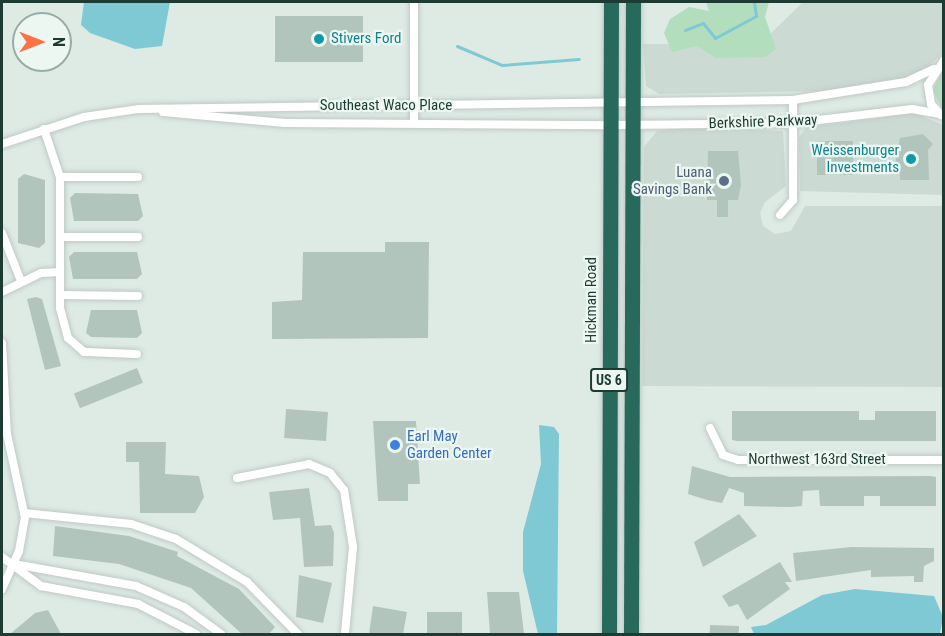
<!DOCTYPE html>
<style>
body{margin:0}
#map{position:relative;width:945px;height:636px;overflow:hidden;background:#ddebe4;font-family:"Roboto Condensed",sans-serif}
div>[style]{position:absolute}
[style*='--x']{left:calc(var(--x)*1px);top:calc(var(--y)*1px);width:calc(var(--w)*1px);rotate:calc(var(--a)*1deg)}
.built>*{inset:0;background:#cbdad3}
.green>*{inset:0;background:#b3debe}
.water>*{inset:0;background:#7fc9d5}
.stream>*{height:3px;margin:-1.5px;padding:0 1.5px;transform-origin:1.5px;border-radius:1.5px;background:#7fc9d5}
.building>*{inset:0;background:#b2c5bd;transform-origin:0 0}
.roads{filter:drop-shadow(0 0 2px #c0c8c6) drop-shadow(0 0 2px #c0c8c6)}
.street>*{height:8px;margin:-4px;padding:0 4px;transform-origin:4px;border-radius:4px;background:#fff}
.highway>*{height:15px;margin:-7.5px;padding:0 7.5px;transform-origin:7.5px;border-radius:7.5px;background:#27695b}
.dots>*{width:16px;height:16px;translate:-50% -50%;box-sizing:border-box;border:3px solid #edf7f2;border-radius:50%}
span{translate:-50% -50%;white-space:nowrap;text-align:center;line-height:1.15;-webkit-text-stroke:4.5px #edf7f2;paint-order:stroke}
.shield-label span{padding:2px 4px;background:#edf7f2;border:2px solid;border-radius:4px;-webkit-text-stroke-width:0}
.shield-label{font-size:14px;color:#1e3b33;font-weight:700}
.culture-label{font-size:15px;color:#0d838f}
.left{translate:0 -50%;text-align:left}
.right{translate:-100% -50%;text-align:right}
.street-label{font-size:15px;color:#1e3b33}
.service-label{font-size:15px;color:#4e5e75}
.shop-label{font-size:15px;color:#366cbe}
.frame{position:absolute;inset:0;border:3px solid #1e3b33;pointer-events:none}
.north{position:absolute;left:12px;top:12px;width:60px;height:60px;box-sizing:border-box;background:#edf7f2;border:2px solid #9aaca6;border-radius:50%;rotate:90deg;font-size:16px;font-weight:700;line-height:24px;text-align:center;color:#1e3b33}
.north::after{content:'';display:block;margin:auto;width:21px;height:27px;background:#fe7248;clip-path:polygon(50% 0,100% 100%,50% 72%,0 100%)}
</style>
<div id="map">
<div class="built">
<i style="clip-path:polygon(803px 2px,943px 2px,943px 53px,922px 72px,898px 81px,821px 91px,659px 94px,646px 86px,643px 44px,760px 44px)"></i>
<i style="clip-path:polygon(914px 113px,943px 125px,943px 195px,800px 191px,799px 138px,805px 128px)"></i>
<i style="clip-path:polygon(688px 127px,783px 131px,786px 186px,765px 202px,760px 213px,763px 226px,775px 234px,791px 231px,805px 206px,943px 206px,943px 387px,642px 386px,644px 147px,657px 131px)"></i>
</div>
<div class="green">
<i style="clip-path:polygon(706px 2px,769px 2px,765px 17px,776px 49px,765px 57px,716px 58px,697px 46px,672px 52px,664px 33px,670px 19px,689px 7px,709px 11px)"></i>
<i style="clip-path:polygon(943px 66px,943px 111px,933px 91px)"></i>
</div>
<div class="water">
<i style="clip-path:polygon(84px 2px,170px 2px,162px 46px,135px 49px,90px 33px,81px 25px)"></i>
<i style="clip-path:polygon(539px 425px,554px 427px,559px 434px,557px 634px,538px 634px,523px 571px,523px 532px,541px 464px)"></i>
<i style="clip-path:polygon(855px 589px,934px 596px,943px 617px,940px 634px,754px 634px,751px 627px,766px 625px,822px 595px)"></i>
</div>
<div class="stream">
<i style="--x:685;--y:30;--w:19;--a:-21"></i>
<i style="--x:703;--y:23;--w:19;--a:51"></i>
<i style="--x:715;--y:38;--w:47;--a:-28.2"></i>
<i style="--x:756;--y:16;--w:14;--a:-98"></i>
<i style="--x:457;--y:46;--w:49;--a:22.9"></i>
<i style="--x:502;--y:65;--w:77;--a:-4.5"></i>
</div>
<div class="building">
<i style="left:275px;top:16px;width:88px;height:46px"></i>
<i style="clip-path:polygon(923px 134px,933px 144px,928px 150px,929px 180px,900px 180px,900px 165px,895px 165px,900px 138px)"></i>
<i style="left:853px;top:141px;width:34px;height:36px;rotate:90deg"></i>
<i style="clip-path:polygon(708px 151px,738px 151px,741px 185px,738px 200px,728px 200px,728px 217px,717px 217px,717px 200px,707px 200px)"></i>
<i style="clip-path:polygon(24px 174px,45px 180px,45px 243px,39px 248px,18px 243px,18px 179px)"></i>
<i style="clip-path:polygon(75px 193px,138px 194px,143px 216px,138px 221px,74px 221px,70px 198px)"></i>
<i style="clip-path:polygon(385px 242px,429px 242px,428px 338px,272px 339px,272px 302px,302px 300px,303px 252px,385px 252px)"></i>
<i style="clip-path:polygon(74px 252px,137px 252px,142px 274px,137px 279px,73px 279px,69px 257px)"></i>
<i style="clip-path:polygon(36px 297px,42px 299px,61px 366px,45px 370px,27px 299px)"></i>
<i style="clip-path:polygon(91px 310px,137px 310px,142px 333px,137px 338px,91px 337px,86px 333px)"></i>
<i style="left:137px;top:368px;width:16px;height:68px;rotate:68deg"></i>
<i style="clip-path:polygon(732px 411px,859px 411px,859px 420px,875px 420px,875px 411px,936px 411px,936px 441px,737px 441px,732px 440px)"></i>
<i style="left:328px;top:412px;width:29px;height:42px;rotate:94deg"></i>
<i style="clip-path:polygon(373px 421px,416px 421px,420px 484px,408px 484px,408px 501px,378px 501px)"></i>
<i style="clip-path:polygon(126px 442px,166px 442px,165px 474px,199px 476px,204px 497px,195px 513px,140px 513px,139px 462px,126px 462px)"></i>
<i style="clip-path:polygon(692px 466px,730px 477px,930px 476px,936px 477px,936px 506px,880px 506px,880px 496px,864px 496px,864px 506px,820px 506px,819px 490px,803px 491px,802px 506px,790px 507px,744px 506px,744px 493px,729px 488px,722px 503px,707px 500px,688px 494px)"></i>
<i style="clip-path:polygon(309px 488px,315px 526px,331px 525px,334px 533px,333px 566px,304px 567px,300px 518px,273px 520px,269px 492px)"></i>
<i style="clip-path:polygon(739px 514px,757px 536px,703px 567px,694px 542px)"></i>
<i style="clip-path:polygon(55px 526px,129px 536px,178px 552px,177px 556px,239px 589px,275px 627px,269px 634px,242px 634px,191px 588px,119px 564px,53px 556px)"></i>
<i style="clip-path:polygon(851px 547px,934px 548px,934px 561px,924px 566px,923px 582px,914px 582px,914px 576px,871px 577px,871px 570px,796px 581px,793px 553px)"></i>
<i style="clip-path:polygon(780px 562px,792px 582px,785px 582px,790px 589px,747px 620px,738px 604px,729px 607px,722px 596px)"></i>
<i style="clip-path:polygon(299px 575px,332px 583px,323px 623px,296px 617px)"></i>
<i style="clip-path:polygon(487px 592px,519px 592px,524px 634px,490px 634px)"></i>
<i style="clip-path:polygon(373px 606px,407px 612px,403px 634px,369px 634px)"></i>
<i style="clip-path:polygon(48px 610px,61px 634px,10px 634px,35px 613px)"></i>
<i style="left:427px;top:612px;width:35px;height:22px"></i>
<i style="left:710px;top:625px;width:29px;height:9px;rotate:2deg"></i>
</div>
<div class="roads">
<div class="street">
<i style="--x:414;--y:2;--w:120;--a:90"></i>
<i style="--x:163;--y:112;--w:122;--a:5.2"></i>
<i style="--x:285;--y:123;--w:326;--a:0.4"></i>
<i style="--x:611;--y:125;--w:182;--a:-0.6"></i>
<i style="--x:793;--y:123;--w:120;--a:-6.7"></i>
<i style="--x:912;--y:109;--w:27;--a:10"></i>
<i style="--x:941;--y:115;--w:15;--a:-132"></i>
<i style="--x:931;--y:104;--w:19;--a:-99"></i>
<i style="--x:928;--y:85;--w:30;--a:-57"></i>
<i style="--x:44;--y:129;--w:51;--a:71.6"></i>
<i style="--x:60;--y:177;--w:131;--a:90"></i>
<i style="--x:60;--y:308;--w:31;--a:75"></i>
<i style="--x:68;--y:338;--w:21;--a:41"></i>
<i style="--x:84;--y:352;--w:53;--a:2.2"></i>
<i style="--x:2;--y:144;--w:86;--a:-18.2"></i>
<i style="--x:84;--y:117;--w:56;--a:-8.3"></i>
<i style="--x:139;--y:109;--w:654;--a:-0.79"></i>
<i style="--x:793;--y:100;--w:114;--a:-9.1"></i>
<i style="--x:906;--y:82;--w:31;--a:-25"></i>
<i style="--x:60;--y:177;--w:78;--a:0"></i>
<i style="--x:780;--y:215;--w:20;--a:-49"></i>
<i style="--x:793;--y:200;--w:100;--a:-90"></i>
<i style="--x:2;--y:233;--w:52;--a:68.4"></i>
<i style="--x:60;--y:237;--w:78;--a:0"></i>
<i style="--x:2;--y:292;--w:43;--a:-26"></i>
<i style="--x:41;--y:273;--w:19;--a:-3"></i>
<i style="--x:60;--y:295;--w:78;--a:0.7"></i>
<i style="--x:2;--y:343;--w:91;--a:86.9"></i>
<i style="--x:7;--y:434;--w:85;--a:77.8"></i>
<i style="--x:25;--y:517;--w:35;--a:100"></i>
<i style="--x:19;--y:551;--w:42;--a:114.1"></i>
<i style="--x:710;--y:428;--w:30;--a:64"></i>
<i style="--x:723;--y:455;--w:16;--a:18"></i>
<i style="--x:738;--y:460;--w:206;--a:0"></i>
<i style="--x:237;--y:478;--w:73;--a:-11"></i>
<i style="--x:309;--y:464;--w:23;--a:23"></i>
<i style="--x:330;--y:473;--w:22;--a:51"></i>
<i style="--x:344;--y:490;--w:58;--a:81"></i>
<i style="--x:353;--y:547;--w:87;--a:95.3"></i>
<i style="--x:24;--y:513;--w:108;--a:5.9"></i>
<i style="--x:131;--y:524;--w:47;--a:18.4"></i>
<i style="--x:176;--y:539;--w:83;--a:31.2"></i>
<i style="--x:247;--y:582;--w:73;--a:45.6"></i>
<i style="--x:2;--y:557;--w:49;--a:36.6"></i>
<i style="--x:41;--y:586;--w:99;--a:10.5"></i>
<i style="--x:138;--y:604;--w:65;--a:27.3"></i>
<i style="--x:14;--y:564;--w:124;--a:10.2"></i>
<i style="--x:136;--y:586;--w:52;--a:23.6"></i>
<i style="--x:184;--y:607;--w:46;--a:36.1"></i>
</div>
<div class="highway">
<i style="--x:609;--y:634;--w:632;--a:-89.82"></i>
<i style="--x:631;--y:634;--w:632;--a:-89.82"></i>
</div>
</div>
<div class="dots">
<i style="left:319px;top:39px;background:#0f9aa8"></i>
<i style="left:911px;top:159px;background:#0f9aa8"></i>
<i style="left:724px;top:181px;background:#5c6f8a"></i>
<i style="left:395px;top:445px;background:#3f7fe0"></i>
</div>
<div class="shield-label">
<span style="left:609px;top:380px">US 6</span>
</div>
<div class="culture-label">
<span class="left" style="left:331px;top:39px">Stivers Ford</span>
<span class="right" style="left:899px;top:159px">Weissenburger<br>Investments</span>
</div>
<div class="street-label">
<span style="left:386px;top:106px">Southeast Waco Place</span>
<span style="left:763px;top:122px;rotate:-2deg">Berkshire Parkway</span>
<span style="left:592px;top:300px;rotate:-90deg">Hickman Road</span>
<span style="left:817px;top:460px">Northwest 163rd Street</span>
</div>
<div class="service-label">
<span class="right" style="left:712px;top:181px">Luana<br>Savings Bank</span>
</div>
<div class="shop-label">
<span class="left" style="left:407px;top:445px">Earl May<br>Garden Center</span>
</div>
<div class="frame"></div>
<div class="north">N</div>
</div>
